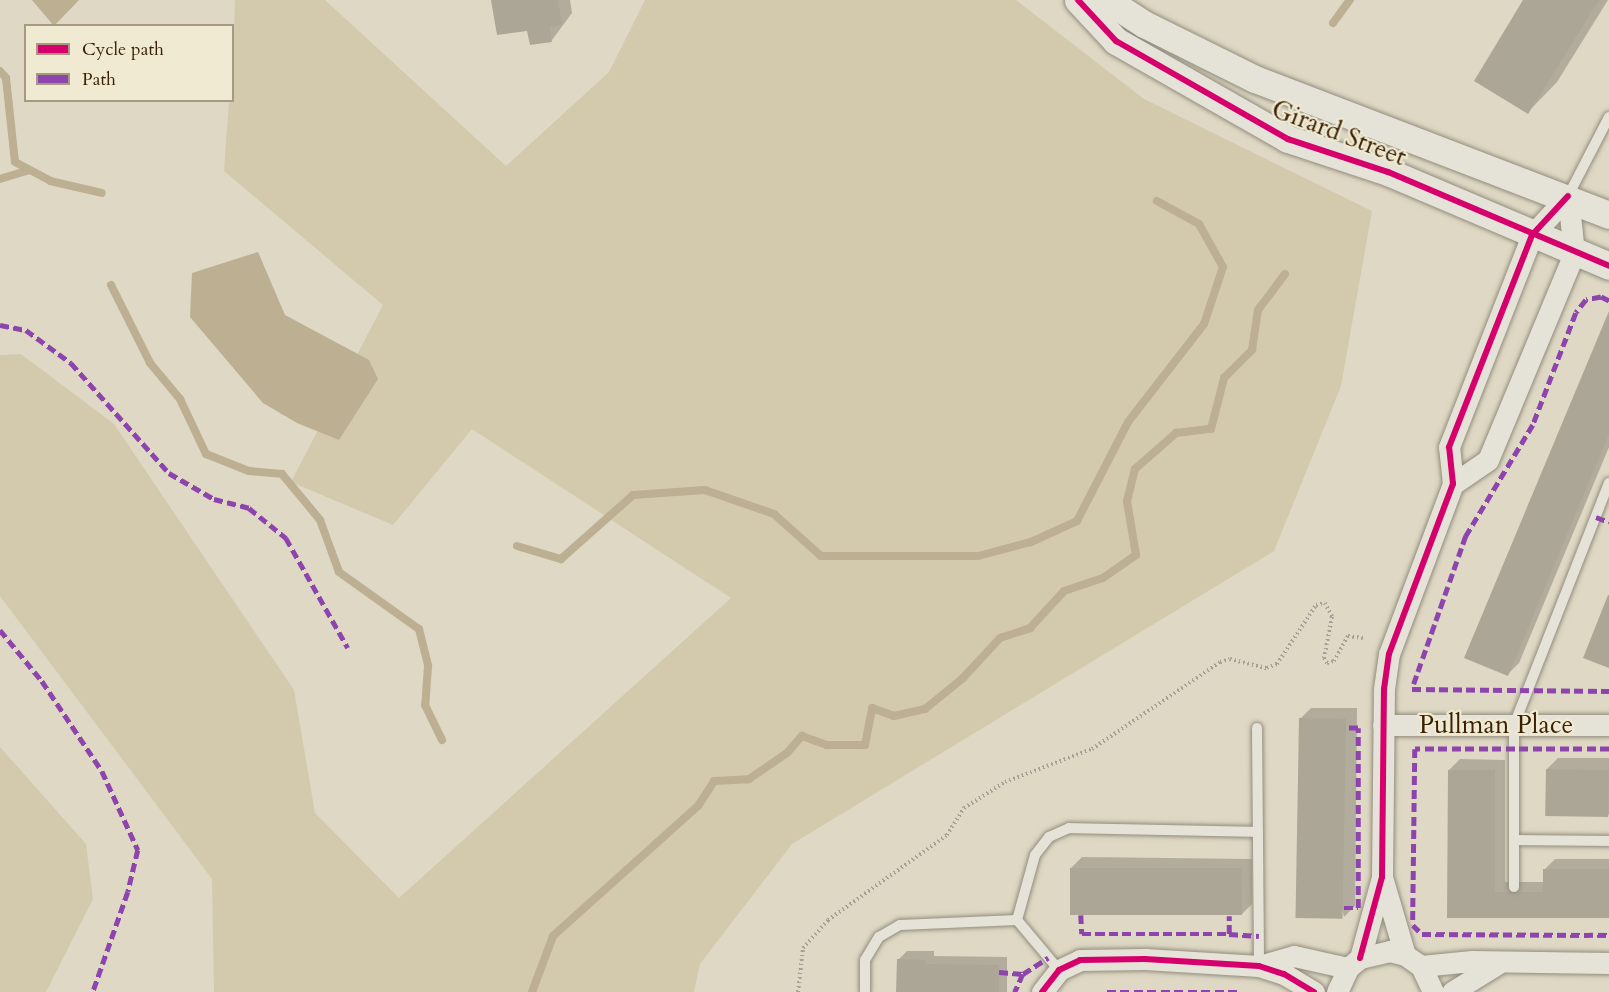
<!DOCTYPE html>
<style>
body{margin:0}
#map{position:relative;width:1609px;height:992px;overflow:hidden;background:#ded8c4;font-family:Cardo,serif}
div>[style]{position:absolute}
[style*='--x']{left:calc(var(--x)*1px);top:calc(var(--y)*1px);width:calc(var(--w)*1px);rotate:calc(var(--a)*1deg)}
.green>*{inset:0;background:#d3caad}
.water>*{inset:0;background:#bcaf92}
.shadow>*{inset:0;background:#0003}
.stream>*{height:8px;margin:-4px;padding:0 4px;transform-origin:4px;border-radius:4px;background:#bcaf92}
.building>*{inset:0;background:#aca697;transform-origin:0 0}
.path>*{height:4px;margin-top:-2px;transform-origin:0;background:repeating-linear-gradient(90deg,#a4a095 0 1.5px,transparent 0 4.5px)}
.roads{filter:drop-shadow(0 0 2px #938c7d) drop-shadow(0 0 2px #938c7d)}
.service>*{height:10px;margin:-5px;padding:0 5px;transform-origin:5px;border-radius:5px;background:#e5e2d8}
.minor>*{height:21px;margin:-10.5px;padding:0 10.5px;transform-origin:10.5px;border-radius:10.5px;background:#e5e2d8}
.tertiary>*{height:27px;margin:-13.5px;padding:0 13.5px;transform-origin:13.5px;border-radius:13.5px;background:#e5e2d8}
.quiet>*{height:4.5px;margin-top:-2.25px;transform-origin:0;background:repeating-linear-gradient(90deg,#8e44ad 0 9px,transparent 0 13.5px)}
.cycleway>*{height:6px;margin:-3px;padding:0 3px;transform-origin:3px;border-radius:3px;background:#d6006c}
span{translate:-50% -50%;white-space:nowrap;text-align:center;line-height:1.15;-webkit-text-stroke:4.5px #f0ead2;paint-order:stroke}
.street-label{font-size:26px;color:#3a2104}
.legend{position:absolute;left:24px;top:24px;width:210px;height:78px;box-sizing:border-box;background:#f0ead2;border:2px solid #a79a80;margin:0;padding:8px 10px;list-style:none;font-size:18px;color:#3a2104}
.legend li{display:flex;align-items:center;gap:12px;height:30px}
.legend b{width:30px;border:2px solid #a79a80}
</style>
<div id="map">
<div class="green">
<i style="clip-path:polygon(235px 0,325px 0,506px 166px,609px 72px,645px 0,1016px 0,1144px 99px,1372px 211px,1341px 386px,1274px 551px,792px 844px,700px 964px,694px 992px,214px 992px,212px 879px,0 596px,0 355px,21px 354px,114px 424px,294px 690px,315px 813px,399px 898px,731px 598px,472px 429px,393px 525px,291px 482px,383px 305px,224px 171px,229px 101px,232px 100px)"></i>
<i style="clip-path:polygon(0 747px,86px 844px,93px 899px,46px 992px,0 992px)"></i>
</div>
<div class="water">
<i style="clip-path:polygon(32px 0,79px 0,54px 26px)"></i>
<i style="clip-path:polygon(258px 252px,285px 315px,369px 360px,378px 379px,339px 440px,297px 423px,263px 403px,190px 317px,192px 273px)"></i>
</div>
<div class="shadow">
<i style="clip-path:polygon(494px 0,570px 0,572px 13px,552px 40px,529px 29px)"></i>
<i style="clip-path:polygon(1525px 0,1608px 0,1557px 82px,1528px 112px)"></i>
<i style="clip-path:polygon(1609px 323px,1609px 447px,1519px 663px,1508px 674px)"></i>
<i style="clip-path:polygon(1311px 708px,1357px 708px,1355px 906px,1344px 917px,1300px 719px)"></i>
<i style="clip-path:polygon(1558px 758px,1609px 758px,1609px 815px,1547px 769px)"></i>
<i style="clip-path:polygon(1460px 759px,1505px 760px,1505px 882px,1544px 882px,1544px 870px,1555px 859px,1609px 859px,1609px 917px,1449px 916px,1449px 770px)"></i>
<i style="clip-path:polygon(1082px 857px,1252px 859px,1252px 904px,1241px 915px,1071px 868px)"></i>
<i style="clip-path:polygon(907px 951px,934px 951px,934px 956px,1007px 957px,1007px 992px,898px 992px,898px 960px)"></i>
</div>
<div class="stream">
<i style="--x:1333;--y:23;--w:29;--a:-54"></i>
<i style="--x:0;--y:71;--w:9;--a:49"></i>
<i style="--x:6;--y:78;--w:84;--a:83.9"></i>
<i style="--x:15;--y:162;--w:40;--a:28"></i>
<i style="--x:50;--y:181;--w:53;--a:13"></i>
<i style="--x:0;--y:179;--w:30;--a:-17"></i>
<i style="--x:111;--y:285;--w:87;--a:63.4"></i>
<i style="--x:150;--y:363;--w:47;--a:50.2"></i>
<i style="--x:180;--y:399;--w:61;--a:64.7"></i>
<i style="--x:206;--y:454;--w:46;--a:21.6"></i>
<i style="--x:249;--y:471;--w:33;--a:5"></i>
<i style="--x:282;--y:474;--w:60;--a:50.4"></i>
<i style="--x:320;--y:520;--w:55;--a:69.9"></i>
<i style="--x:339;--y:572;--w:98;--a:35.5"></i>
<i style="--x:419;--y:629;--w:38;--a:76"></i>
<i style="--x:428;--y:666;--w:39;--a:94"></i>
<i style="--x:425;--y:705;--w:39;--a:64"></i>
<i style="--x:517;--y:546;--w:46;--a:16.5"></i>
<i style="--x:561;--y:559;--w:96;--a:-41.6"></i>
<i style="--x:633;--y:495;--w:72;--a:-4"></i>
<i style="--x:705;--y:490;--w:73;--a:19.2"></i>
<i style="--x:774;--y:514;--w:63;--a:41.8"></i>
<i style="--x:821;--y:556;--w:157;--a:0"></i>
<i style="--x:978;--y:556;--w:55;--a:-14.8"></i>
<i style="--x:1031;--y:542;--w:51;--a:-24.5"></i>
<i style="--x:1077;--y:521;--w:111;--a:-62.7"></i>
<i style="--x:1128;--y:422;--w:124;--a:-52.2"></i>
<i style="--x:1204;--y:324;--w:60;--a:-71.6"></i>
<i style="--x:1223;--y:267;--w:49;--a:-119.2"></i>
<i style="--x:1199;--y:224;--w:48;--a:-151.3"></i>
<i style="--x:532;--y:992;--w:60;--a:-69.4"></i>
<i style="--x:553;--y:936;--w:195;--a:-41.9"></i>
<i style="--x:698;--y:806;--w:30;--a:-57"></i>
<i style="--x:714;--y:781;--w:35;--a:-3"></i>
<i style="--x:749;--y:779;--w:46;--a:-34.4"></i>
<i style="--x:787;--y:753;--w:23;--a:-49"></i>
<i style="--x:802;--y:736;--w:27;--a:20"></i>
<i style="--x:827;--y:745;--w:38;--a:0"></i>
<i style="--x:865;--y:745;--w:38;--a:-79"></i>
<i style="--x:872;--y:708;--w:23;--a:20"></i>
<i style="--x:894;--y:716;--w:32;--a:-13"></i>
<i style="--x:925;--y:709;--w:49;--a:-39.2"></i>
<i style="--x:963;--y:678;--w:54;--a:-47.2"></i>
<i style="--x:1000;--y:638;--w:32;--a:-18"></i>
<i style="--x:1030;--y:628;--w:50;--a:-47.4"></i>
<i style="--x:1064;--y:591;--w:41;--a:-18.4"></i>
<i style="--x:1103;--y:578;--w:40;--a:-34.9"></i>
<i style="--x:1136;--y:555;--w:55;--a:-99.5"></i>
<i style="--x:1127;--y:501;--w:33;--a:-76"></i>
<i style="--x:1135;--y:469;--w:55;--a:-41.3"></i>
<i style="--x:1176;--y:433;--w:35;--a:-7"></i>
<i style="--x:1211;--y:429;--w:53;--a:-75.7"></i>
<i style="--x:1224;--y:378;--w:40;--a:-45"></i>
<i style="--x:1252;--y:350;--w:40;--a:-81.5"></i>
<i style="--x:1258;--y:310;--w:45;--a:-53.1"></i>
</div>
<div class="building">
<i style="clip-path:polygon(491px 0,558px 0,562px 25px,550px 27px,552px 42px,530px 45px,527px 31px,497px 35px)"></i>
<i style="clip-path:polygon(1523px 0,1599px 0,1528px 114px,1474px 81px)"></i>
<i style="clip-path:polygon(1609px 311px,1609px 434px,1508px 676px,1464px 658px)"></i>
<i style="clip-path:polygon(1608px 595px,1609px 595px,1609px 668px,1583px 658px)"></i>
<i style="left:1299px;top:718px;width:47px;height:200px;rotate:1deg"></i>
<i style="left:1546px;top:769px;width:63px;height:47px;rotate:1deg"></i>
<i style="clip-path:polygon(1448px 770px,1495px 770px,1495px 892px,1543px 892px,1543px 869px,1609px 869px,1609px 918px,1447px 918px)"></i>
<i style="left:1070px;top:868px;width:172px;height:47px"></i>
<i style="clip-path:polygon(897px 959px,926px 960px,926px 964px,999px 965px,999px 992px,896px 992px)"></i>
</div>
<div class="path">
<i style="--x:798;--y:992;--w:44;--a:-83.5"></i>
<i style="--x:803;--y:948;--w:38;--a:-48"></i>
<i style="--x:828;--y:920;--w:146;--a:-35.5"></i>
<i style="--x:947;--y:835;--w:32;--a:-58"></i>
<i style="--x:964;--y:808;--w:49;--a:-32.4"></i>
<i style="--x:1005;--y:782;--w:93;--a:-20.8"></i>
<i style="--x:1092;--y:749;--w:155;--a:-34.2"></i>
<i style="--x:1220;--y:662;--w:10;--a:-17"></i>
<i style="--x:1230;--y:659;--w:38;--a:14"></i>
<i style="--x:1267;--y:668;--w:11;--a:-22"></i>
<i style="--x:1277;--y:664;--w:71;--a:-56.5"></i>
<i style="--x:1316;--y:605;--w:9;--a:-13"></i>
<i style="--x:1325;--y:603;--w:16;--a:63"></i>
<i style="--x:1332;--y:617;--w:42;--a:101"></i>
<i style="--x:1324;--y:658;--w:6;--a:59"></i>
<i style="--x:1327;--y:663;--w:7;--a:-16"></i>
<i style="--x:1334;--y:661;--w:29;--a:-61"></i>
<i style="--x:1348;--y:636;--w:15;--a:8"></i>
</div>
<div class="roads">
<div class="service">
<i style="--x:1568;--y:196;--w:89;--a:-62.6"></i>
<i style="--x:1257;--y:728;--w:238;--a:89.5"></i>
<i style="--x:1514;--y:840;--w:95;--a:0.6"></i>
<i style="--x:1514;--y:887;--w:162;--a:-90"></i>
<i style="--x:1514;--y:725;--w:260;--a:-68.6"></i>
<i style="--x:1059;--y:970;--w:65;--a:-130"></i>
<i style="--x:1017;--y:920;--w:67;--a:-74.5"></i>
<i style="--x:1035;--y:855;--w:23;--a:-52"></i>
<i style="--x:1049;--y:837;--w:22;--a:-24"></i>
<i style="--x:1069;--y:828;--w:189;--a:1.2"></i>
<i style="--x:865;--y:992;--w:32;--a:-90"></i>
<i style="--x:865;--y:960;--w:27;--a:-59"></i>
<i style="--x:879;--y:937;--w:24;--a:-30"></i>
<i style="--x:900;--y:925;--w:117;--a:-2.4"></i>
</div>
<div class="minor">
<i style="--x:1453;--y:484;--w:42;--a:-34.4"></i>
<i style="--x:1488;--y:460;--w:224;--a:-67.4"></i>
<i style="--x:1574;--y:253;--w:57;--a:-96"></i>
<i style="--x:1383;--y:725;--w:226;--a:0"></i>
<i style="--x:1382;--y:877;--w:81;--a:73.6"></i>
<i style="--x:1360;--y:958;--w:84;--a:-74.8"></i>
<i style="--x:1382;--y:877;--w:188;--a:-89.4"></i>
<i style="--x:1384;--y:689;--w:35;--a:-82"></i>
<i style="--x:1389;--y:654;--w:182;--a:-69.4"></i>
<i style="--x:1453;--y:484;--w:37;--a:-96"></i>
<i style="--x:1449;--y:447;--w:228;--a:-68.6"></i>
<i style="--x:1532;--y:235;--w:53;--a:-47.3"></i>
<i style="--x:1259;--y:966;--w:36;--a:-16"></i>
<i style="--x:1294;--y:956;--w:55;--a:12.5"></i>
<i style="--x:1421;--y:966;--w:51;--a:-5.6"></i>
<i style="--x:1472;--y:961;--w:137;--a:0.8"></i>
<i style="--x:1042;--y:992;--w:28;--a:-52"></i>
<i style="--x:1059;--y:970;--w:23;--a:-25"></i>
<i style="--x:1080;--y:960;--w:65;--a:-0.9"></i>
<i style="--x:1145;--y:959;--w:114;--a:3.5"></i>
<i style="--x:1259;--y:966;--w:26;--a:18"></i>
<i style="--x:1284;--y:974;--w:35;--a:31"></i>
<i style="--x:1337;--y:992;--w:26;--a:-65"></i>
<i style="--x:1348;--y:968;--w:16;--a:-40"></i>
<i style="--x:1360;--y:958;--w:31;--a:-13"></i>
<i style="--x:1390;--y:951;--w:16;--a:15"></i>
<i style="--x:1405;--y:955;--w:19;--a:35"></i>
<i style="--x:1421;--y:966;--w:29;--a:65"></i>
<i style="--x:1452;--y:992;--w:55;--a:-31.7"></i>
</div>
<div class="tertiary">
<i style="--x:1078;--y:0;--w:56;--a:47.2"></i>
<i style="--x:1116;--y:41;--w:198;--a:29.7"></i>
<i style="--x:1288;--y:139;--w:105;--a:18.3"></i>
<i style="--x:1388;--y:172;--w:240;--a:23"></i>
<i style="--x:1107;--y:0;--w:44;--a:33"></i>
<i style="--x:1144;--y:24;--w:124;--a:26.4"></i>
<i style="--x:1255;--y:79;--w:379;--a:21"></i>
</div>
</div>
<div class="quiet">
<i style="--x:1609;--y:301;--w:9;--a:-153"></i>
<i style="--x:1601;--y:297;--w:15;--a:169"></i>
<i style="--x:1586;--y:300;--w:16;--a:128"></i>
<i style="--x:1576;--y:313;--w:120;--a:111"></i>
<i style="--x:1533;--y:425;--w:130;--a:121.1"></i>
<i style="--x:1466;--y:536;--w:162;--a:109.4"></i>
<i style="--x:1412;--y:689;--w:197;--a:0.6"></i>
<i style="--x:0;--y:325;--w:26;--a:11"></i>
<i style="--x:26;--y:330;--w:56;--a:36.3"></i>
<i style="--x:71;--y:363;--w:147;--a:48.3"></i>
<i style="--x:169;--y:473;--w:52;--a:30"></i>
<i style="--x:214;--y:499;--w:36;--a:14"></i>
<i style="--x:249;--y:508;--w:48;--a:39"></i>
<i style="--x:286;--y:538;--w:126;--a:60.6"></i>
<i style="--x:1596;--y:517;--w:14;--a:21"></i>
<i style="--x:0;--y:630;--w:66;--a:50.5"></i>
<i style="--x:42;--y:681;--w:108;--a:56.3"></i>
<i style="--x:102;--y:771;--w:87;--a:65.5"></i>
<i style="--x:138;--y:850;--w:43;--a:103.4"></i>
<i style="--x:128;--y:892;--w:106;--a:109.3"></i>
<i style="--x:1609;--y:749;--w:194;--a:180"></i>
<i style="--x:1415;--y:749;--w:176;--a:90.7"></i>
<i style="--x:1413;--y:925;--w:13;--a:45"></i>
<i style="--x:1422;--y:934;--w:187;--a:0.3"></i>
<i style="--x:1344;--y:908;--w:14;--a:0"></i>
<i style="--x:1358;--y:908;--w:180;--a:-90"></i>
<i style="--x:1358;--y:728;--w:12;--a:180"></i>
<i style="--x:1081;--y:915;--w:19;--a:87"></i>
<i style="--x:1082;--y:934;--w:147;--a:0"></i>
<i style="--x:1229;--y:934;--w:18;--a:-90"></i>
<i style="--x:1229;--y:934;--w:30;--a:4"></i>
<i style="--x:999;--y:972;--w:24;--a:5"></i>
<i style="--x:1023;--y:974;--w:20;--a:114"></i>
<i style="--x:1023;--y:974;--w:30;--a:-33"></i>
<i style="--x:1107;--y:992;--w:134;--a:0"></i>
</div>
<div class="cycleway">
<i style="--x:1078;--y:0;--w:56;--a:47.2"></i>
<i style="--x:1116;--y:41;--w:198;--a:29.7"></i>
<i style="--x:1288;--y:139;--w:105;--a:18.3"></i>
<i style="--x:1388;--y:172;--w:240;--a:23"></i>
<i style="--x:1360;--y:958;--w:84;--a:-74.8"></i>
<i style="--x:1382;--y:877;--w:188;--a:-89.4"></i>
<i style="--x:1384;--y:689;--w:35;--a:-82"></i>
<i style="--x:1389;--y:654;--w:182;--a:-69.4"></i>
<i style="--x:1453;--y:484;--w:37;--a:-96"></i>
<i style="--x:1449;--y:447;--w:228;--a:-68.6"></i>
<i style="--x:1532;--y:235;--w:53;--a:-47.3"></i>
<i style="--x:1042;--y:992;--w:28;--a:-52"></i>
<i style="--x:1059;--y:970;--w:23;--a:-25"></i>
<i style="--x:1080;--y:960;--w:65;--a:-0.9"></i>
<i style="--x:1145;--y:959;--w:114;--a:3.5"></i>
<i style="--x:1259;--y:966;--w:26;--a:18"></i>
<i style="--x:1284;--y:974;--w:35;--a:31"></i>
</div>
<div class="street-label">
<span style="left:1339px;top:133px;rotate:21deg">Girard Street</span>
<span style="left:1496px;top:725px">Pullman Place</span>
</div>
<ul class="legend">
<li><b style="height:8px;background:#d6006c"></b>Cycle path</li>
<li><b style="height:8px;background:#8e44ad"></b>Path</li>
</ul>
</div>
